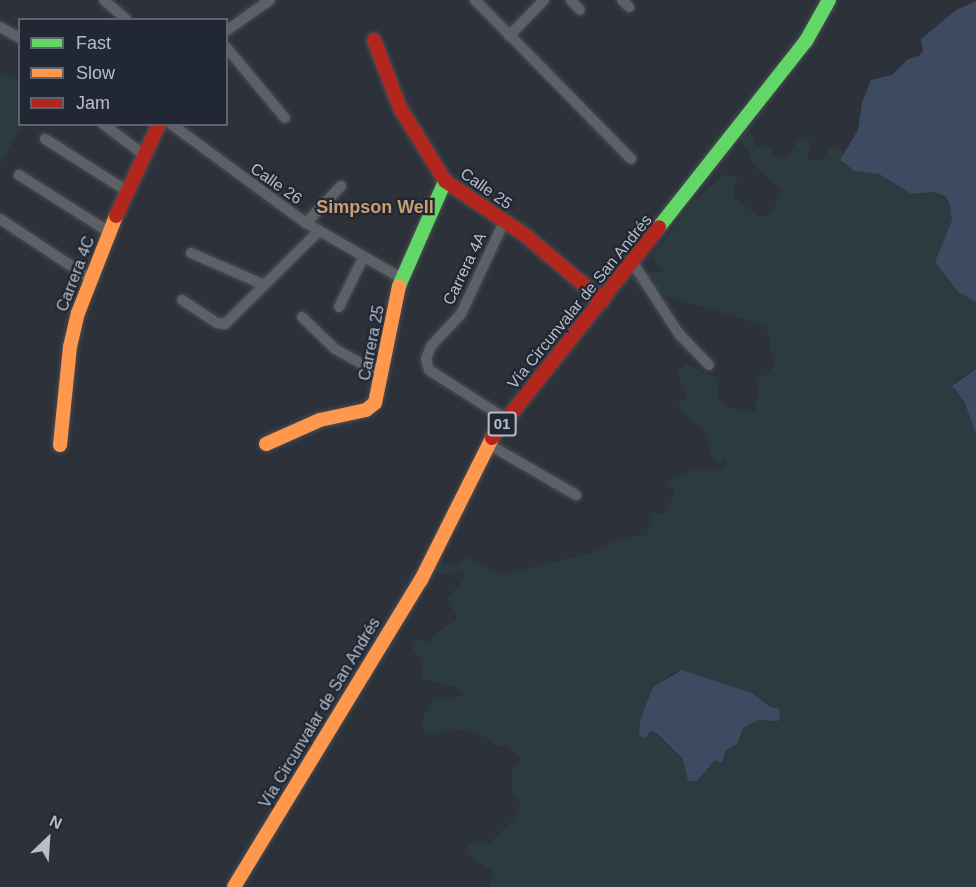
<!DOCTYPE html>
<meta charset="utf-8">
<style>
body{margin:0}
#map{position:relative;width:976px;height:887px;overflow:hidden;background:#2d3139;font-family:Helvetica,sans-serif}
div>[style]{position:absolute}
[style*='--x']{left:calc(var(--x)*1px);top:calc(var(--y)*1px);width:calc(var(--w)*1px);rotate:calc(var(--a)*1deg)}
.green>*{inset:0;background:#2b3b3f}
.water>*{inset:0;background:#3e4a61}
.roads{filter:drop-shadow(0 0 2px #494c52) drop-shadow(0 0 2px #494c52)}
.street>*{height:10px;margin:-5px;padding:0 5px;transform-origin:5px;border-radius:5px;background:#5d6067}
.fast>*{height:14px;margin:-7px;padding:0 7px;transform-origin:7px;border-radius:7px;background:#63d668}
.slow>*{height:14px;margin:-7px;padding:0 7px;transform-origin:7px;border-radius:7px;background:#ff974d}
.jam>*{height:14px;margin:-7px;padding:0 7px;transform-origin:7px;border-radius:7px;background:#b3261e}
span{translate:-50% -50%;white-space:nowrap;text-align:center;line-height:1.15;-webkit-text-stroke:4.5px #212733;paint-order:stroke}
.shield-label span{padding:2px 4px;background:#212733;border:2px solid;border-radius:4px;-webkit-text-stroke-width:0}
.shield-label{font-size:15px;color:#b8bec9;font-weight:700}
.street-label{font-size:16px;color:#b8bec9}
.neighbourhood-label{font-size:18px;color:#ca9d72;font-weight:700}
.legend{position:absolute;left:18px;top:18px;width:210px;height:108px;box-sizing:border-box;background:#212733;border:2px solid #5d636f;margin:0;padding:8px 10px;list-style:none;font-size:18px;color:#b8bec9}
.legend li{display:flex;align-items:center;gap:12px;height:30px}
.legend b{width:30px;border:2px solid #5d636f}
.north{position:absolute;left:18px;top:809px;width:60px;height:60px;-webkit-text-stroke:4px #212733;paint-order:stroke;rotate:25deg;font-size:16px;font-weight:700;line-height:24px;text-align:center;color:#b8bec9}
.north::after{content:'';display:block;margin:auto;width:21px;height:27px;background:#b8bec9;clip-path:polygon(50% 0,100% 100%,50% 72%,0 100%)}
</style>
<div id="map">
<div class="green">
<i style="clip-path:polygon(0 71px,19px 80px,20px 124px,23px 125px,0 164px)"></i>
<i style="clip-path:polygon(evenodd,744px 129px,750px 130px,757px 146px,772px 149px,772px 155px,785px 161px,800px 136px,807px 137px,810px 144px,808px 160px,822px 161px,831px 146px,844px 151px,841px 163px,854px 171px,879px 174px,911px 194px,938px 193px,950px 204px,952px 220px,935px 262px,958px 292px,976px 302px,976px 369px,957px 379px,953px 389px,964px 401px,976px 434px,976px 887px,488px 887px,494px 872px,469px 856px,466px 844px,490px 843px,512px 821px,521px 804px,513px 795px,511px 774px,521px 758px,506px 745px,496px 746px,480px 733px,450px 729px,433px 735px,425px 733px,420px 725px,433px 699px,451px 700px,464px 695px,455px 687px,422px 679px,421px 659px,411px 647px,414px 638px,429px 642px,434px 634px,458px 619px,447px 599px,467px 576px,460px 569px,446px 575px,431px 570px,437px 559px,456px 567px,465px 556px,503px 574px,591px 553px,621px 538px,646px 535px,653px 522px,649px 512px,665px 514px,675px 492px,665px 482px,693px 469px,725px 469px,726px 460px,718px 464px,709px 453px,708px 437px,701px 428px,677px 407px,687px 395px,677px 372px,686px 364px,717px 378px,717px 399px,735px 410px,755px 413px,759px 378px,769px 373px,774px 362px,766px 326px,666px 296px,657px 289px,638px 290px,631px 277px,637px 273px,664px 272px,652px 256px,694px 200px,724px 174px,738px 178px,733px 193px,736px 199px,760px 217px,771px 214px,782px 191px,751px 163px,751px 156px,737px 135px,744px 129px,682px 670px,752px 693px,770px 708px,770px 722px,758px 720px,743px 728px,737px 743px,726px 750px,725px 758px,715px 760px,688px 780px,683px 759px,667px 742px,657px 733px,639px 736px,641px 715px,650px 699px,669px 674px,682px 670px)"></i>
</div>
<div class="water">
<i style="clip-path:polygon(976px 1px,976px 302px,958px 292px,935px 262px,952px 220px,950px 204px,945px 196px,933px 192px,911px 194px,879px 174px,854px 171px,840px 160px,858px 130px,862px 102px,871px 80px,892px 75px,908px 59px,919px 56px,923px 51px,921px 39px,956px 10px)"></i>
<i style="clip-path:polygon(976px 369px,976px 434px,964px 401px,952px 386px)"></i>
<i style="clip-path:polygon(682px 670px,752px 693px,770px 707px,779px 709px,780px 716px,778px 721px,758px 720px,743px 728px,737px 744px,726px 750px,722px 763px,715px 760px,697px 781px,688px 781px,683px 759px,657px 733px,650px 732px,645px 738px,639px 736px,640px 720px,653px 687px)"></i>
</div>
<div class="roads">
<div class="street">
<i style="--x:104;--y:0;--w:30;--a:41"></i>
<i style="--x:475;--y:0;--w:223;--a:45.5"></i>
<i style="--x:571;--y:0;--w:13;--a:48"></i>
<i style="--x:622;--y:0;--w:10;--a:45"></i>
<i style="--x:0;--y:27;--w:23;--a:29"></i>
<i style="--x:226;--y:31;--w:54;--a:-35.2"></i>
<i style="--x:509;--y:36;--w:50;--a:-45.8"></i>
<i style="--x:226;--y:47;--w:92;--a:50.3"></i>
<i style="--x:103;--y:124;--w:51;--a:37.1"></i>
<i style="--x:171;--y:124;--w:167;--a:36.3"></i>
<i style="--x:306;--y:223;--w:110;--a:30.1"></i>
<i style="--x:45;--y:139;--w:97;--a:32.4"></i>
<i style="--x:19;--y:175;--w:107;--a:32.3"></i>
<i style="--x:0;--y:219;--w:109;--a:33.4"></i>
<i style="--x:504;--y:222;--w:102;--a:115.1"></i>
<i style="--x:461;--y:314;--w:44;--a:133.2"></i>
<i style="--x:431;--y:346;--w:14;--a:111"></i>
<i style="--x:426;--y:359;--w:11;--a:75"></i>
<i style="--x:429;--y:370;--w:91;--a:32.5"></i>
<i style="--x:306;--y:223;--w:51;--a:-46.6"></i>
<i style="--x:191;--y:253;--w:77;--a:23.6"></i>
<i style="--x:633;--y:263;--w:85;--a:57.1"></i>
<i style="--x:679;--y:334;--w:43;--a:45.9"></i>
<i style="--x:182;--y:300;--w:42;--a:33.3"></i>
<i style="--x:217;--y:323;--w:8;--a:7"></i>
<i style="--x:225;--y:324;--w:132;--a:-44.7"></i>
<i style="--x:339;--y:307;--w:55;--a:-63.9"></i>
<i style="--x:302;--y:317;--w:46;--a:44.1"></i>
<i style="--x:335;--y:349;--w:35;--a:29"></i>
<i style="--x:366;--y:366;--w:16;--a:11"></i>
<i style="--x:488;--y:444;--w:102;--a:30.1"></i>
</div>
<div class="fast">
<i style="--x:659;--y:227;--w:237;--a:-51.7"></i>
<i style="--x:806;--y:41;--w:47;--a:-60.7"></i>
<i style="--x:399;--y:286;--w:115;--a:-66.3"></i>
</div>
<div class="slow">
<i style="--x:266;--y:444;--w:59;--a:-24"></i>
<i style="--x:320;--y:420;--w:47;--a:-12.3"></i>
<i style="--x:366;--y:410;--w:11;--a:-38"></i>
<i style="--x:375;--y:403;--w:119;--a:-78.4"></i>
<i style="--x:60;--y:445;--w:99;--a:-84.2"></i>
<i style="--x:70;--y:347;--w:35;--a:-77"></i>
<i style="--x:78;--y:313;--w:104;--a:-68.6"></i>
<i style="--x:234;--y:887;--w:359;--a:-58.7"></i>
<i style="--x:421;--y:580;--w:159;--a:-63.4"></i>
</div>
<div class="jam">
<i style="--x:374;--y:40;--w:73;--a:69.1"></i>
<i style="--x:400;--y:108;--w:86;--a:58.3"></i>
<i style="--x:445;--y:181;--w:97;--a:34"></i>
<i style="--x:525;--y:235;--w:102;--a:40.2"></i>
<i style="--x:116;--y:216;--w:102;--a:-64.9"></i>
<i style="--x:492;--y:438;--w:269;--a:-51.6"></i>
</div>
</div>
<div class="shield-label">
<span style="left:502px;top:424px">01</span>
</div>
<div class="street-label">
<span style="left:276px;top:184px;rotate:35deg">Calle 26</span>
<span style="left:486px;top:189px;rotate:35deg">Calle 25</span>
<span style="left:465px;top:269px;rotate:-64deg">Carrera 4A</span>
<span style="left:76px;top:274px;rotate:-69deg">Carrera 4C</span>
<span style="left:580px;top:302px;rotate:-51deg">Vía Circunvalar de San Andrés</span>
<span style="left:372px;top:343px;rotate:-79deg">Carrera 25</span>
<span style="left:320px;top:713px;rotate:-59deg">Vía Circunvalar de San Andrés</span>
</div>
<div class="neighbourhood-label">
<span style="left:375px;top:207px">Simpson Well</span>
</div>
<ul class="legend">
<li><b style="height:8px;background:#63d668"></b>Fast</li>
<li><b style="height:8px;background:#ff974d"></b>Slow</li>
<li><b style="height:8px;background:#b3261e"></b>Jam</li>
</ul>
<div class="north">N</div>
</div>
